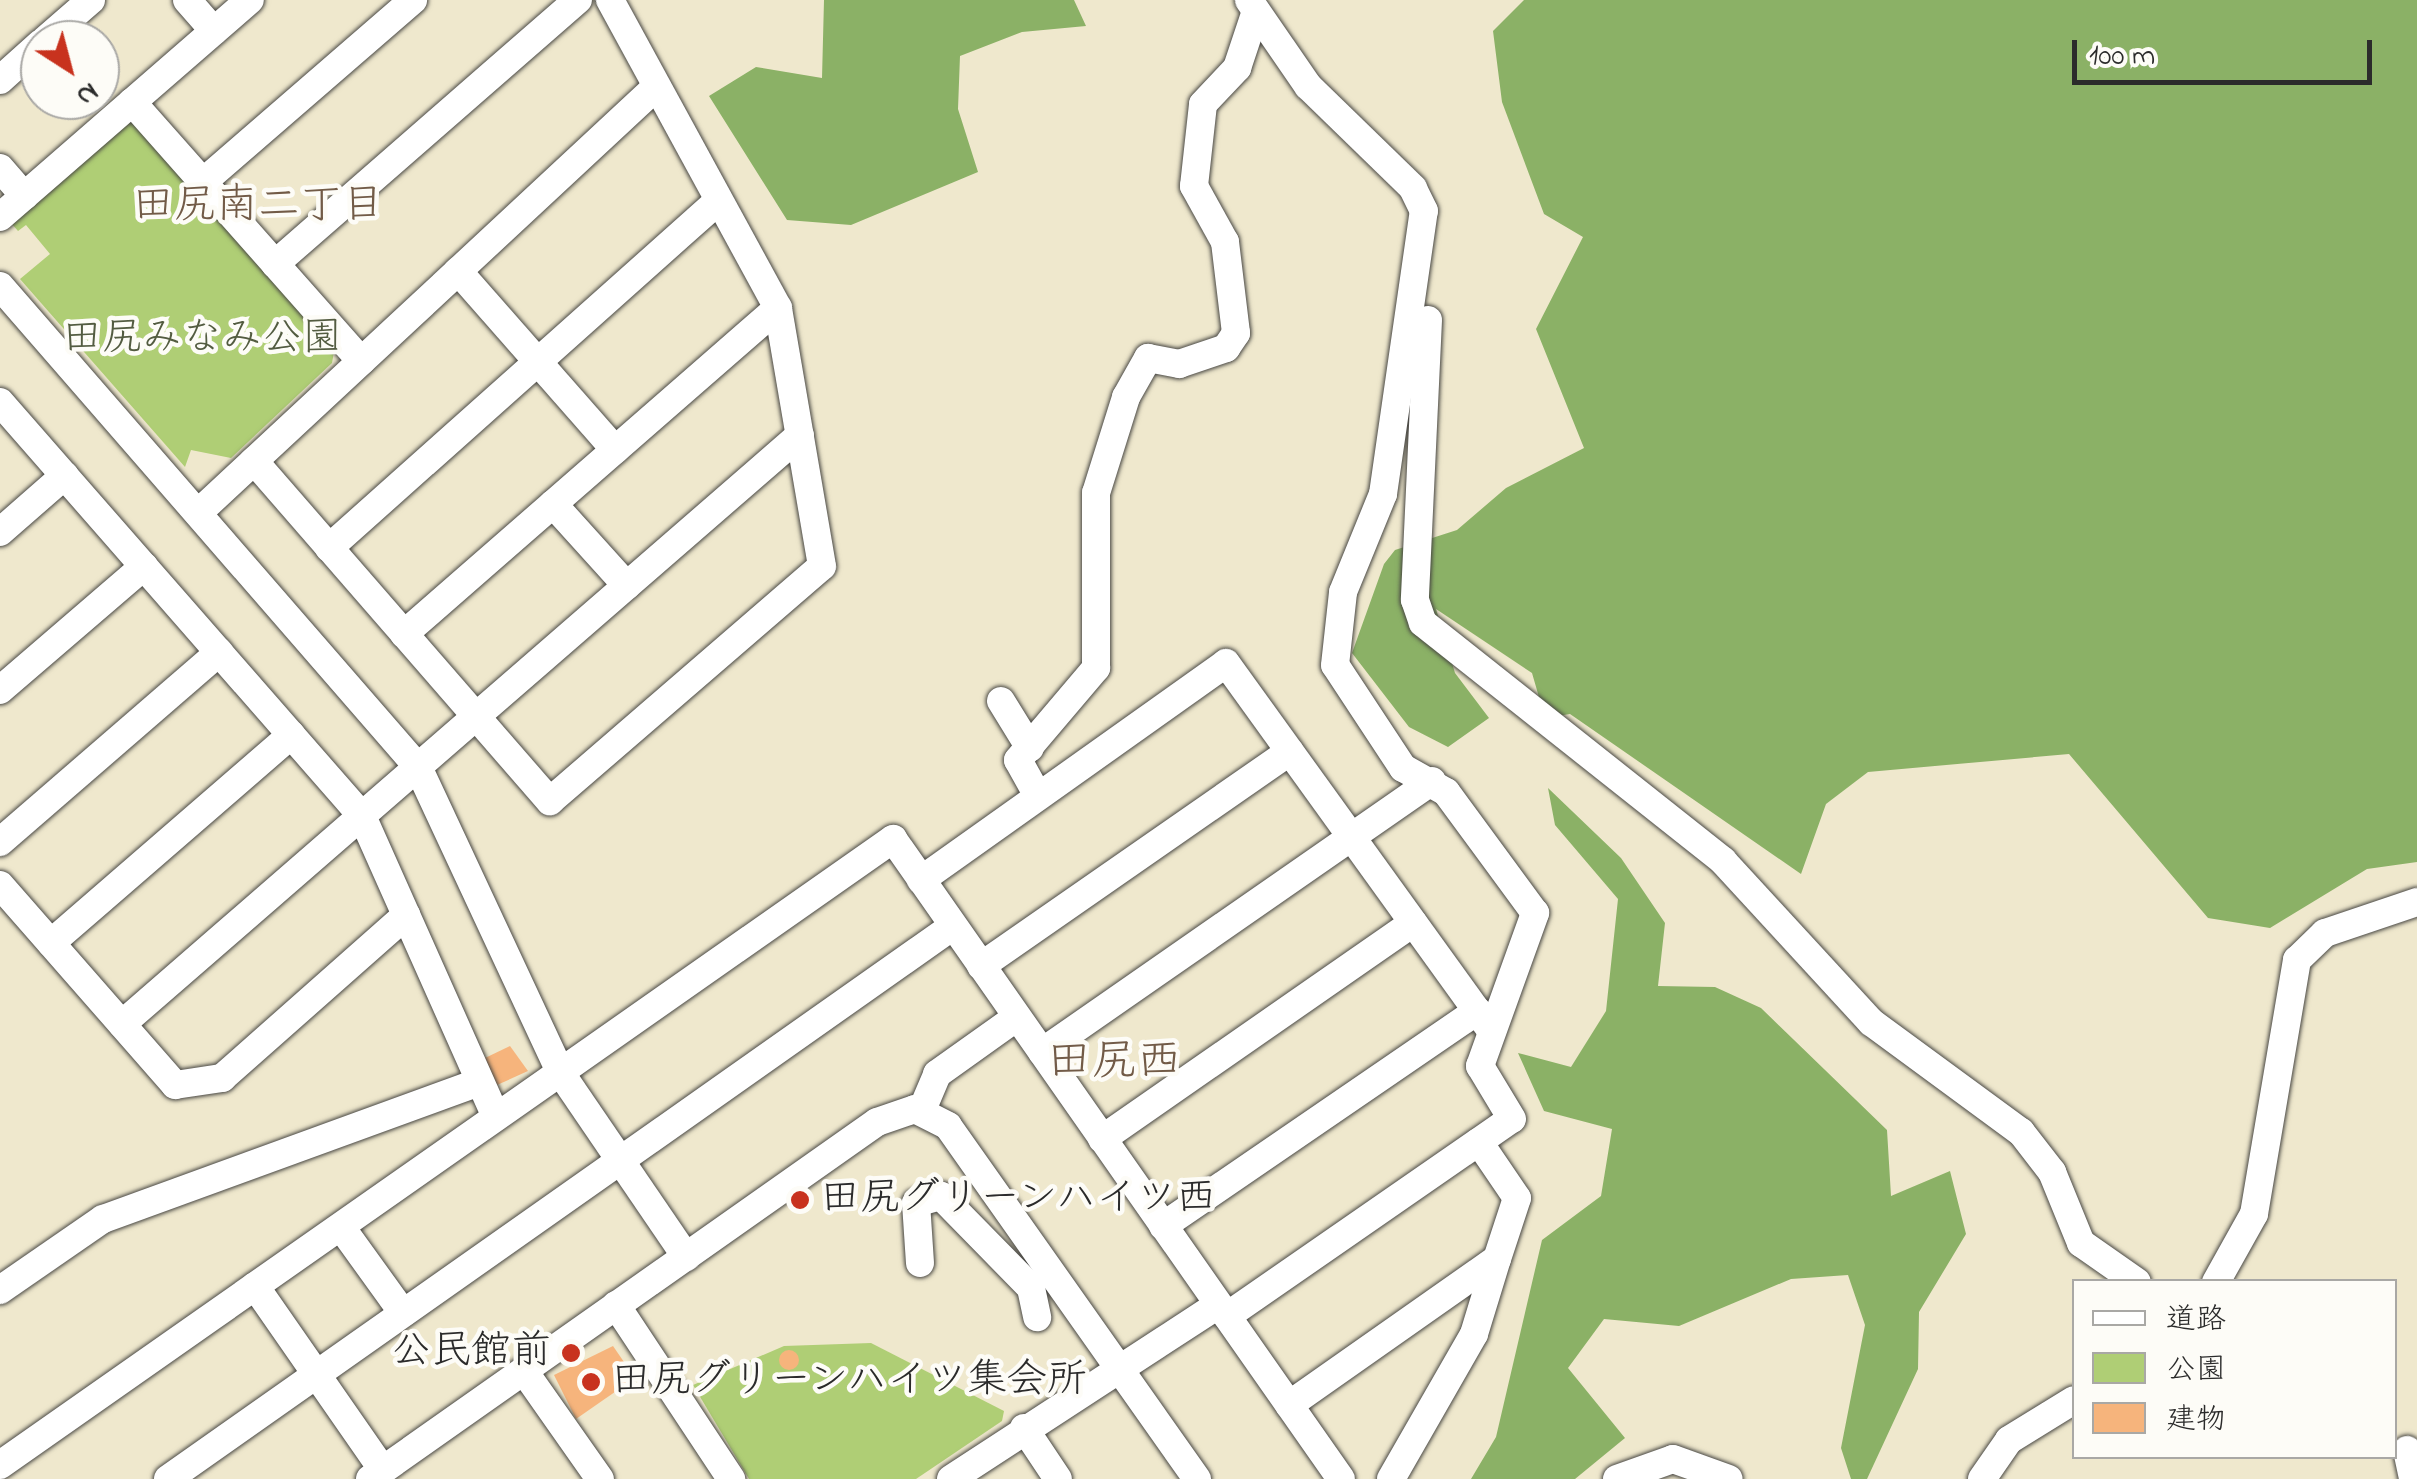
<!DOCTYPE html>
<meta charset="utf-8">
<style>
body{margin:0}
#map{position:relative;width:2417px;height:1479px;overflow:hidden;background:#efe8cd;font-family:"Indie Flower","Klee One",sans-serif}
div>[style]{position:absolute}
[style*='--x']{left:calc(var(--x)*1px);top:calc(var(--y)*1px);width:calc(var(--w)*1px);rotate:calc(var(--a)*1deg)}
.green>*{inset:0;background:#afce75}
.forest>*{inset:0;background:#8bb166}
.building>*{inset:0;background:#f6b47c}
.round{border-radius:50%}
.roads{filter:drop-shadow(0 0 2px #484743) drop-shadow(0 0 2px #484743)}
.minor>*{height:28px;margin:-14px;padding:0 14px;transform-origin:14px;border-radius:14px;background:#fff}
.dots>*{width:28px;height:28px;translate:-50% -50%;box-sizing:border-box;border:5px solid #fdfcf7;border-radius:50%}
span{translate:-50% -50%;white-space:nowrap;text-align:center;line-height:1.15;-webkit-text-stroke:9px #fdfcf7;paint-order:stroke}
.park-label{font-size:40px;color:#535c41}
.poi-label{font-size:40px;color:#2b2b2b}
.left{translate:0 -50%;text-align:left}
.right{translate:-100% -50%;text-align:right}
.neighbourhood-label{font-size:42px;color:#725b47}
.quarter-label{font-size:45px;color:#725b47}
.legend{position:absolute;left:2072px;top:1279px;width:325px;height:180px;box-sizing:border-box;background:#fdfcf7;border:2px solid #a9a8a5;margin:0;padding:12px 18px;list-style:none;font-size:30px;color:#2b2b2b}
.legend li{display:flex;align-items:center;gap:20px;height:50px}
.legend b{width:50px;border:2px solid #a9a8a5}
.north{position:absolute;left:20px;top:20px;width:100px;height:100px;box-sizing:border-box;background:#fdfcf7;border:2px solid #a9a8a5;border-radius:50%;rotate:144deg;font-size:28px;font-weight:700;line-height:40px;text-align:center;color:#2b2b2b}
.north::after{content:'';display:block;margin:auto;width:35px;height:45px;background:#c8321e;clip-path:polygon(50% 0,100% 100%,50% 72%,0 100%)}
.scale{position:absolute;left:2072px;top:40px;width:300px;height:45px;box-sizing:border-box;border:5px solid #2b2b2b;border-top:0;padding-left:12px;font-size:30px;line-height:35px;white-space:nowrap;color:#2b2b2b;-webkit-text-stroke:8px #fdfcf7;paint-order:stroke}
</style>
<div id="map">
<div class="green">
<i style="clip-path:polygon(126px 121px,141px 122px,335px 346px,332px 363px,231px 458px,191px 450px,185px 467px,20px 279px,50px 254px,26px 225px,18px 231px,11px 223px)"></i>
<i style="clip-path:polygon(871px 1343px,1004px 1411px,1002px 1421px,916px 1479px,749px 1479px,693px 1385px,784px 1346px)"></i>
</div>
<div class="forest">
<i style="clip-path:polygon(824px 0,1074px 0,1086px 26px,1022px 32px,960px 56px,958px 109px,978px 172px,851px 225px,787px 220px,709px 96px,756px 67px,822px 78px)"></i>
<i style="clip-path:polygon(1524px 0,2417px 0,2417px 862px,2367px 869px,2270px 928px,2208px 918px,2069px 754px,1868px 772px,1826px 804px,1801px 874px,1570px 714px,1545px 718px,1532px 673px,1436px 609px,1455px 673px,1489px 718px,1448px 747px,1409px 727px,1352px 653px,1384px 564px,1395px 550px,1457px 530px,1506px 488px,1584px 448px,1536px 329px,1583px 237px,1544px 214px,1502px 102px,1493px 31px)"></i>
<i style="clip-path:polygon(1548px 788px,1621px 858px,1665px 923px,1658px 986px,1715px 987px,1761px 1008px,1887px 1130px,1891px 1196px,1950px 1171px,1966px 1234px,1919px 1312px,1918px 1369px,1867px 1479px,1851px 1479px,1841px 1448px,1865px 1325px,1848px 1275px,1791px 1279px,1679px 1326px,1604px 1319px,1568px 1368px,1625px 1438px,1575px 1479px,1471px 1479px,1496px 1437px,1542px 1240px,1601px 1196px,1612px 1129px,1544px 1111px,1518px 1053px,1571px 1067px,1606px 1011px,1618px 899px,1555px 825px)"></i>
</div>
<div class="building">
<i style="clip-path:polygon(510px 1046px,528px 1071px,497px 1085px,485px 1058px)"></i>
<i style="clip-path:polygon(613px 1346px,635px 1378px,576px 1419px,554px 1375px)"></i>
<i class="round" style="left:779px;top:1350px;width:20px;height:20px"></i>
</div>
<div class="roads">
<div class="minor">
<i style="--x:187;--y:0;--w:41;--a:48.9"></i>
<i style="--x:45;--y:40;--w:61;--a:-41"></i>
<i style="--x:0;--y:80;--w:54;--a:-42"></i>
<i style="--x:132;--y:102;--w:346;--a:48.5"></i>
<i style="--x:0;--y:168;--w:37;--a:49"></i>
<i style="--x:203;--y:182;--w:278;--a:-40.9"></i>
<i style="--x:0;--y:217;--w:331;--a:-41"></i>
<i style="--x:275;--y:264;--w:402;--a:-41.1"></i>
<i style="--x:458;--y:271;--w:238;--a:48.7"></i>
<i style="--x:0;--y:286;--w:637;--a:49.01"></i>
<i style="--x:418;--y:767;--w:336;--a:65"></i>
<i style="--x:560;--y:1072;--w:224;--a:55.7"></i>
<i style="--x:1428;--y:320;--w:280;--a:92.7"></i>
<i style="--x:1415;--y:600;--w:24;--a:71"></i>
<i style="--x:1423;--y:623;--w:383;--a:38.4"></i>
<i style="--x:1723;--y:861;--w:219;--a:47.4"></i>
<i style="--x:1871;--y:1022;--w:186;--a:36.3"></i>
<i style="--x:2021;--y:1132;--w:51;--a:52.2"></i>
<i style="--x:2052;--y:1172;--w:77;--a:67.8"></i>
<i style="--x:2081;--y:1243;--w:68;--a:34.9"></i>
<i style="--x:0;--y:402;--w:550;--a:48.83"></i>
<i style="--x:362;--y:816;--w:329;--a:66"></i>
<i style="--x:254;--y:461;--w:451;--a:49"></i>
<i style="--x:550;--y:801;--w:359;--a:-40.8"></i>
<i style="--x:822;--y:566;--w:262;--a:-99.7"></i>
<i style="--x:778;--y:308;--w:351;--a:-118.6"></i>
<i style="--x:553;--y:504;--w:110;--a:47.9"></i>
<i style="--x:198;--y:513;--w:624;--a:-42.92"></i>
<i style="--x:0;--y:532;--w:86;--a:-41.2"></i>
<i style="--x:329;--y:548;--w:521;--a:-41.73"></i>
<i style="--x:404;--y:634;--w:496;--a:-41.1"></i>
<i style="--x:0;--y:690;--w:190;--a:-40.7"></i>
<i style="--x:1001;--y:701;--w:55;--a:58.3"></i>
<i style="--x:1038;--y:796;--w:41;--a:-119.1"></i>
<i style="--x:1018;--y:760;--w:121;--a:-49.7"></i>
<i style="--x:1096;--y:668;--w:175;--a:-90"></i>
<i style="--x:1096;--y:493;--w:101;--a:-72.6"></i>
<i style="--x:1126;--y:397;--w:45;--a:-60.6"></i>
<i style="--x:1148;--y:358;--w:32;--a:11"></i>
<i style="--x:1179;--y:364;--w:50;--a:-18.8"></i>
<i style="--x:1226;--y:348;--w:18;--a:-56"></i>
<i style="--x:1236;--y:333;--w:92;--a:-96.9"></i>
<i style="--x:1225;--y:242;--w:64;--a:-119"></i>
<i style="--x:1194;--y:186;--w:82;--a:-83.7"></i>
<i style="--x:1203;--y:104;--w:50;--a:-46.6"></i>
<i style="--x:1237;--y:68;--w:60;--a:-71.6"></i>
<i style="--x:0;--y:842;--w:290;--a:-40.9"></i>
<i style="--x:921;--y:880;--w:374;--a:-35.4"></i>
<i style="--x:1226;--y:663;--w:453;--a:54.2"></i>
<i style="--x:0;--y:885;--w:266;--a:48.8"></i>
<i style="--x:175;--y:1085;--w:48;--a:-8.5"></i>
<i style="--x:222;--y:1078;--w:246;--a:-41.5"></i>
<i style="--x:51;--y:943;--w:318;--a:-40.9"></i>
<i style="--x:981;--y:966;--w:376;--a:-34.8"></i>
<i style="--x:122;--y:1024;--w:898;--a:-40.98"></i>
<i style="--x:1042;--y:1052;--w:475;--a:-34.8"></i>
<i style="--x:922;--y:1110;--w:39;--a:-67"></i>
<i style="--x:937;--y:1074;--w:98;--a:-35.5"></i>
<i style="--x:1102;--y:1139;--w:379;--a:-34.8"></i>
<i style="--x:1163;--y:1226;--w:381;--a:-34.4"></i>
<i style="--x:341;--y:1227;--w:106;--a:54.2"></i>
<i style="--x:920;--y:1263;--w:60;--a:-93.8"></i>
<i style="--x:916;--y:1203;--w:26;--a:-16"></i>
<i style="--x:941;--y:1196;--w:129;--a:45.6"></i>
<i style="--x:1031;--y:1288;--w:30;--a:78"></i>
<i style="--x:2216;--y:1282;--w:78;--a:-60.8"></i>
<i style="--x:2254;--y:1214;--w:258;--a:-80.4"></i>
<i style="--x:2297;--y:960;--w:39;--a:-44"></i>
<i style="--x:2325;--y:933;--w:97;--a:-18.6"></i>
<i style="--x:255;--y:1286;--w:224;--a:55.2"></i>
<i style="--x:0;--y:1290;--w:125;--a:-34.6"></i>
<i style="--x:103;--y:1219;--w:400;--a:-20"></i>
<i style="--x:616;--y:1305;--w:209;--a:56.5"></i>
<i style="--x:1227;--y:1316;--w:346;--a:-34.7"></i>
<i style="--x:1512;--y:1119;--w:62;--a:-121.1"></i>
<i style="--x:1480;--y:1066;--w:163;--a:-70.2"></i>
<i style="--x:1535;--y:913;--w:150;--a:-126.3"></i>
<i style="--x:1446;--y:792;--w:49;--a:-150.8"></i>
<i style="--x:1403;--y:768;--w:123;--a:-123.4"></i>
<i style="--x:1335;--y:665;--w:73;--a:-83.7"></i>
<i style="--x:1343;--y:592;--w:106;--a:-67.8"></i>
<i style="--x:1383;--y:494;--w:286;--a:-81.8"></i>
<i style="--x:1424;--y:211;--w:25;--a:-116"></i>
<i style="--x:1413;--y:188;--w:146;--a:-135.8"></i>
<i style="--x:1308;--y:86;--w:104;--a:-124.5"></i>
<i style="--x:524;--y:1371;--w:132;--a:54.9"></i>
<i style="--x:1289;--y:1405;--w:254;--a:-35.1"></i>
<i style="--x:1497;--y:1259;--w:64;--a:-71.8"></i>
<i style="--x:1517;--y:1198;--w:68;--a:-124.2"></i>
<i style="--x:1024;--y:1428;--w:61;--a:56.3"></i>
<i style="--x:2407;--y:1450;--w:30;--a:78"></i>
<i style="--x:0;--y:1465;--w:1091;--a:-35.03"></i>
<i style="--x:893;--y:839;--w:781;--a:55.01"></i>
<i style="--x:168;--y:1479;--w:960;--a:-35.16"></i>
<i style="--x:370;--y:1479;--w:620;--a:-35.15"></i>
<i style="--x:877;--y:1122;--w:40;--a:-18.9"></i>
<i style="--x:915;--y:1109;--w:37;--a:27"></i>
<i style="--x:948;--y:1126;--w:432;--a:54.8"></i>
<i style="--x:951;--y:1479;--w:319;--a:-33.1"></i>
<i style="--x:1391;--y:1479;--w:167;--a:-60.2"></i>
<i style="--x:1474;--y:1334;--w:78;--a:-73"></i>
<i style="--x:1617;--y:1479;--w:59;--a:-19.7"></i>
<i style="--x:1673;--y:1459;--w:59;--a:19.7"></i>
<i style="--x:1982;--y:1479;--w:47;--a:-55.3"></i>
<i style="--x:2009;--y:1440;--w:76;--a:-31.6"></i>
</div>
</div>
<div class="dots">
<i style="left:800px;top:1200px;background:#c8321e"></i>
<i style="left:571px;top:1353px;background:#c8321e"></i>
<i style="left:591px;top:1382px;background:#c8321e"></i>
</div>
<div class="park-label">
<span style="left:202px;top:340px">田尻みなみ公園</span>
</div>
<div class="poi-label">
<span class="left" style="left:820px;top:1200px">田尻グリーンハイツ西</span>
<span class="right" style="left:551px;top:1353px">公民館前</span>
<span class="left" style="left:611px;top:1382px">田尻グリーンハイツ集会所</span>
</div>
<div class="neighbourhood-label">
<span style="left:258px;top:207px">田尻南二丁目</span>
</div>
<div class="quarter-label">
<span style="left:1114px;top:1064px">田尻西</span>
</div>
<ul class="legend">
<li><b style="height:12px;background:#fff"></b>道路</li>
<li><b style="height:28px;background:#afce75"></b>公園</li>
<li><b style="height:28px;background:#f6b47c"></b>建物</li>
</ul>
<div class="north">N</div>
<div class="scale">100 m</div>
</div>
